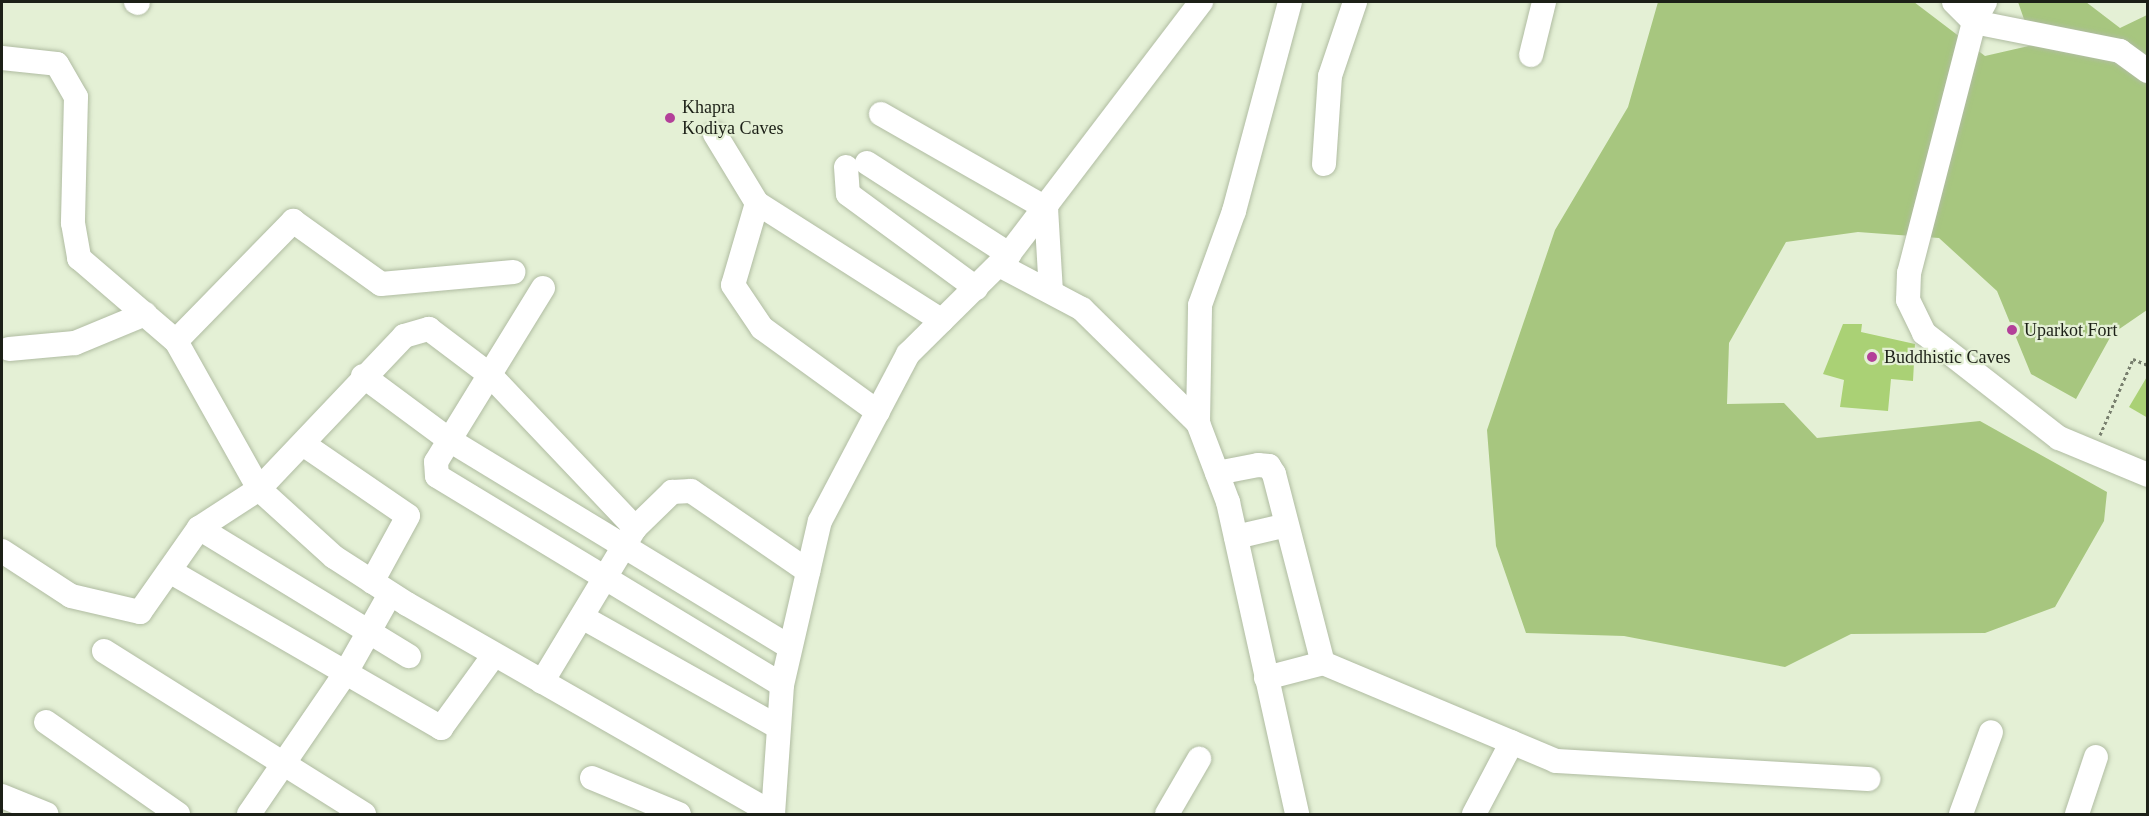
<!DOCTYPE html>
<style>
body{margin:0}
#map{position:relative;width:2149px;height:816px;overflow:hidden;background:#e4f0d5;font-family:"Times New Roman",serif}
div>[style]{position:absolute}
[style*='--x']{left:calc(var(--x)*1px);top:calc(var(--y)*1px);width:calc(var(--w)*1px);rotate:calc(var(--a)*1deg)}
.green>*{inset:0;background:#a7c67f}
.building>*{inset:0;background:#aad175}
.path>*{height:3px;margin-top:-1.5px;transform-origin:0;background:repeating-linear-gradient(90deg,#787f6e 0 3px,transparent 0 6px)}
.roads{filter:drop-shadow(0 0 2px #b0bca2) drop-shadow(0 0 2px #b0bca2)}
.minor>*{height:24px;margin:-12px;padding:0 12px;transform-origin:12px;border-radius:12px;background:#fff}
.dots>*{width:16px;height:16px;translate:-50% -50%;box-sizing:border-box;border:3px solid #e4f0d5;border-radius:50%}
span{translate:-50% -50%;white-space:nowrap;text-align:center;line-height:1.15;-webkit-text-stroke:4.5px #e4f0d5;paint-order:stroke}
.poi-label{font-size:18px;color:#1c2017}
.left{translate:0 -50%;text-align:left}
.frame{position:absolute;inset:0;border:3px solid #1c2017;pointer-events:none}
</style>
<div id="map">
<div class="green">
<i style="clip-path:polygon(1658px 2px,1914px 2px,1985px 56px,2033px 45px,2018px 2px,2086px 2px,2120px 28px,2147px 15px,2147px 310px,2112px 334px,2076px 399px,2031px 374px,1997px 291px,1939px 238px,1858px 232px,1786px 242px,1729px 343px,1727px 404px,1784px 403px,1817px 438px,1980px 421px,2107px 492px,2104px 521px,2055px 607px,1985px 633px,1851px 634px,1785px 667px,1624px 636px,1526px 633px,1496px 546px,1487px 430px,1555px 230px,1628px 107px)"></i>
</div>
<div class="building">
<i style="clip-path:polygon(1843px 324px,1862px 324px,1861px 332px,1915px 344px,1913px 381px,1891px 379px,1888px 411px,1840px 407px,1844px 380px,1823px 374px)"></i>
<i style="clip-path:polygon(2148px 375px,2148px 418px,2129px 407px)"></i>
</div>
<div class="path">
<i style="--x:2100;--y:435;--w:83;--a:-66.5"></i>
<i style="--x:2133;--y:359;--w:16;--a:22"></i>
</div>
<div class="roads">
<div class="minor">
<i style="--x:136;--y:2;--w:2;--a:27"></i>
<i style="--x:1954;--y:2;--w:28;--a:45"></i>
<i style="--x:1974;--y:22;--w:259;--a:104.5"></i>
<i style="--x:1909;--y:273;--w:27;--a:92"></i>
<i style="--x:1908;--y:300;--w:37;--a:64"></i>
<i style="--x:1924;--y:333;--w:171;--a:37.9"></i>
<i style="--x:2059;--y:438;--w:96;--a:22.6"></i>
<i style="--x:1985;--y:2;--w:23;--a:119"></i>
<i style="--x:1974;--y:22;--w:149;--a:11.2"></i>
<i style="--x:2120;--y:51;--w:34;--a:36"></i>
<i style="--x:1531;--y:55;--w:55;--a:-76.2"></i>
<i style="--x:2;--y:58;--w:55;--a:6.2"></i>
<i style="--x:57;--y:64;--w:38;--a:60"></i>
<i style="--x:76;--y:97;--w:126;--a:91.4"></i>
<i style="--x:73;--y:223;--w:36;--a:80"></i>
<i style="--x:79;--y:258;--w:128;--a:40.6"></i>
<i style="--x:176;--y:341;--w:170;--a:60.7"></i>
<i style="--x:259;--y:489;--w:101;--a:42.2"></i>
<i style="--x:334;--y:557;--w:87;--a:32.8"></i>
<i style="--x:407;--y:604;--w:422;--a:29.8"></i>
<i style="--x:881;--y:114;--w:190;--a:29.7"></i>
<i style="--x:1046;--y:208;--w:84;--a:86.6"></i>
<i style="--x:715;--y:134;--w:81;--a:58.7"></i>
<i style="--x:757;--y:203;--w:85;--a:106.3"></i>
<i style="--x:733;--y:285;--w:52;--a:56"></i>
<i style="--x:762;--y:328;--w:143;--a:35.9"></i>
<i style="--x:867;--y:163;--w:169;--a:32.7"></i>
<i style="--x:1324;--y:164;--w:88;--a:-86.1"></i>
<i style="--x:1330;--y:76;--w:78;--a:-71.3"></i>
<i style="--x:846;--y:167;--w:27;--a:86"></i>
<i style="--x:848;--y:194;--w:159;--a:36.3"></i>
<i style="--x:757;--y:203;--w:219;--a:32.5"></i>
<i style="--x:999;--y:265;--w:94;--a:27.9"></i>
<i style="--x:1082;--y:309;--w:163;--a:44.5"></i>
<i style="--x:1198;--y:423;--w:85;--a:69.2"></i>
<i style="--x:1228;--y:502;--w:320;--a:77.5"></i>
<i style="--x:543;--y:288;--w:204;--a:121.6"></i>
<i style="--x:436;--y:462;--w:14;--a:86"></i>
<i style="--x:437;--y:476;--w:403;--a:31.2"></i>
<i style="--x:176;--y:341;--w:168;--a:-45.7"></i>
<i style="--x:293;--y:221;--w:108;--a:35.6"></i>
<i style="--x:381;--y:284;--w:133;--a:-5.2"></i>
<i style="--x:9;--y:349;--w:66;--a:-5.2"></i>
<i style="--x:75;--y:343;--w:76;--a:-22.5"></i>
<i style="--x:363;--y:376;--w:109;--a:36.5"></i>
<i style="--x:451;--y:441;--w:394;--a:31.3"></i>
<i style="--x:1198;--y:423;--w:118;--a:-89"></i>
<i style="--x:1200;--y:305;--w:100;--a:-70.1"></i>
<i style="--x:1234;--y:211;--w:216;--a:-75"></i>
<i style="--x:303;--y:444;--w:127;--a:34.4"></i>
<i style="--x:408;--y:516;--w:75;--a:118.6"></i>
<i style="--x:1217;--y:473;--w:42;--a:-11"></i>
<i style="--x:1258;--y:465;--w:11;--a:5"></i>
<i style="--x:1269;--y:466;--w:9;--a:58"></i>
<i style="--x:1274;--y:474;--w:195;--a:75.5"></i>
<i style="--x:199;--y:528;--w:246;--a:31.4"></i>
<i style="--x:1236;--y:537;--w:52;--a:-13.2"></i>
<i style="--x:2;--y:551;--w:82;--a:33.1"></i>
<i style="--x:71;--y:596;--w:71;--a:13.1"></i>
<i style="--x:140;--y:612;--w:103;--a:-54.9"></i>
<i style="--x:199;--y:528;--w:72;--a:-33"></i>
<i style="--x:259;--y:489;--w:211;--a:-46.5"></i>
<i style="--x:404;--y:336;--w:26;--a:-16"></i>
<i style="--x:429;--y:329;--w:76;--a:37"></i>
<i style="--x:490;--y:375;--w:211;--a:46.5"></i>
<i style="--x:173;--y:573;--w:310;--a:30"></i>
<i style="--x:441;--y:728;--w:90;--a:-54"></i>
<i style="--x:582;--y:617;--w:225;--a:29.3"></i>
<i style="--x:104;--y:651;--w:307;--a:32.1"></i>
<i style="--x:1266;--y:678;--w:59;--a:-14.7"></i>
<i style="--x:1323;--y:663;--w:253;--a:22.8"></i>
<i style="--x:1556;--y:761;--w:313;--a:3.3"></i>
<i style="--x:542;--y:682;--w:180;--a:-58.9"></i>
<i style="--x:635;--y:528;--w:52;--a:-44.2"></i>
<i style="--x:672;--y:492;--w:19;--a:-3"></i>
<i style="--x:691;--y:491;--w:142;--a:34.4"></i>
<i style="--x:46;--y:722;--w:161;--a:34.9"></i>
<i style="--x:592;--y:778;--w:94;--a:22.5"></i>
<i style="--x:2;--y:796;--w:48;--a:22.2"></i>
<i style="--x:249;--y:814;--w:170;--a:-55.6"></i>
<i style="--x:345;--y:674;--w:92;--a:-60.6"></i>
<i style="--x:773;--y:814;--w:129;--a:-86"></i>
<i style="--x:782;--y:685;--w:168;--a:-77"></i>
<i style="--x:820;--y:521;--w:189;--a:-62.2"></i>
<i style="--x:908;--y:354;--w:142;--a:-44.7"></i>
<i style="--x:1009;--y:254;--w:317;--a:-52.7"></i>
<i style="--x:1167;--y:814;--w:64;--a:-59.8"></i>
<i style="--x:1474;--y:814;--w:81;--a:-62.2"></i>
<i style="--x:1961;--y:814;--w:87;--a:-69.9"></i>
<i style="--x:2077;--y:814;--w:60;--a:-71.6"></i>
</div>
</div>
<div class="dots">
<i style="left:670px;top:118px;background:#b34099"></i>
<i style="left:2012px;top:330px;background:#b34099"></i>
<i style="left:1872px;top:357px;background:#b34099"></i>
</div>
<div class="poi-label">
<span class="left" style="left:682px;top:118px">Khapra<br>Kodiya Caves</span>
<span class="left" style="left:2024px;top:330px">Uparkot Fort</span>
<span class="left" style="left:1884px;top:357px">Buddhistic Caves</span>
</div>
<div class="frame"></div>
</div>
